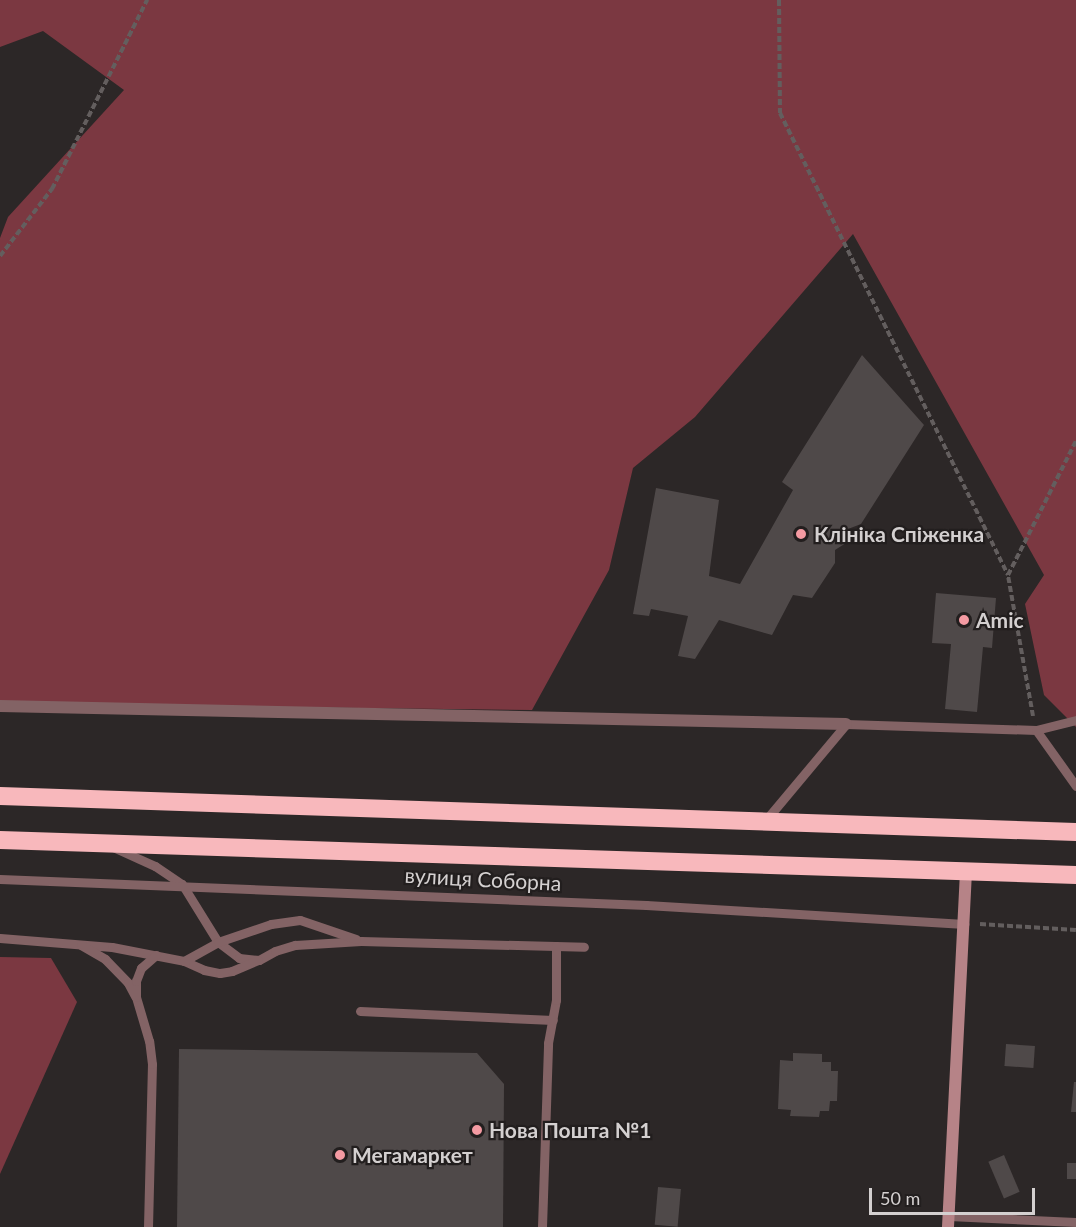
<!DOCTYPE html>
<meta charset="utf-8">
<style>
body{margin:0}
#map{position:relative;width:1076px;height:1227px;overflow:hidden;background:#2c2727;font-family:Lato,sans-serif}
div>[style]{position:absolute}
[style*='--x']{left:calc(var(--x)*1px);top:calc(var(--y)*1px);width:calc(var(--w)*1px);rotate:calc(var(--a)*1deg)}
.forest>*{inset:0;background:#7b3841}
.building>*{inset:0;background:#4f4949;transform-origin:0 0}
.path>*{height:4px;margin-top:-2px;transform-origin:0;background:repeating-linear-gradient(90deg,#635e5e 0 6px,transparent 0 9px)}
.lane>*{height:9px;margin:-4.5px;padding:0 4.5px;transform-origin:4.5px;border-radius:4.5px;background:#836365}
.street>*{height:12px;margin:-6px;padding:0 6px;transform-origin:6px;border-radius:6px;background:#836365}
.secondary>*{height:12px;margin:-6px;padding:0 6px;transform-origin:6px;border-radius:6px;background:#b68387}
.highway>*{height:18px;margin:-9px;padding:0 9px;transform-origin:9px;border-radius:9px;background:#f8b8bc}
.dots>*{width:16px;height:16px;translate:-50% -50%;box-sizing:border-box;border:3px solid #221e1e;border-radius:50%}
span{translate:-50% -50%;white-space:nowrap;text-align:center;line-height:1.15;-webkit-text-stroke:4.5px #221e1e;paint-order:stroke}
.poi-label{font-size:21px;color:#d4d0d0;font-weight:700}
.left{translate:0 -50%;text-align:left}
.street-label{font-size:21px;color:#d4d0d0}
.scale{position:absolute;left:869px;top:1188px;width:166px;height:27px;box-sizing:border-box;border:3px solid #d4d0d0;border-top:0;padding-left:8px;font-size:18px;line-height:21px;white-space:nowrap;color:#d4d0d0;-webkit-text-stroke:4px #221e1e;paint-order:stroke}
</style>
<div id="map">
<div class="forest">
<i style="clip-path:polygon(0 0,1076px 0,1076px 727px,1044px 695px,1025px 604px,1044px 575px,853px 234px,695px 417px,633px 468px,609px 570px,532px 710px,0 704px,0 238px,8px 217px,124px 90px,43px 31px,0 47px)"></i>
<i style="clip-path:polygon(0 957px,51px 958px,77px 1002px,0 1174px)"></i>
</div>
<div class="building">
<i style="clip-path:polygon(862px 355px,924px 425px,861px 524px,848px 529px,846px 543px,835px 550px,835px 563px,812px 598px,793px 595px,772px 635px,719px 620px,695px 659px,678px 656px,688px 616px,651px 609px,649px 616px,633px 614px,656px 488px,719px 500px,709px 576px,740px 584px,793px 490px,782px 482px)"></i>
<i style="clip-path:polygon(936px 593px,996px 598px,992px 648px,983px 647px,977px 712px,945px 709px,951px 644px,932px 643px)"></i>
<i style="left:1006px;top:1044px;width:29px;height:22px;rotate:4deg"></i>
<i style="clip-path:polygon(179px 1049px,477px 1053px,504px 1084px,503px 1227px,177px 1227px)"></i>
<i style="clip-path:polygon(793px 1053px,822px 1054px,822px 1062px,831px 1062px,831px 1071px,838px 1071px,837px 1101px,830px 1101px,829px 1111px,820px 1111px,819px 1117px,790px 1116px,791px 1110px,778px 1109px,780px 1060px,793px 1061px)"></i>
<i style="clip-path:polygon(1074px 1082px,1076px 1082px,1076px 1112px,1071px 1112px)"></i>
<i style="left:1004px;top:1155px;width:40px;height:17px;rotate:67deg"></i>
<i style="left:1067px;top:1163px;width:9px;height:16px"></i>
<i style="left:658px;top:1187px;width:23px;height:38px;rotate:5deg"></i>
</div>
<div class="path">
<i style="--x:779;--y:0;--w:113;--a:89.5"></i>
<i style="--x:780;--y:113;--w:515;--a:63.73"></i>
<i style="--x:0;--y:256;--w:85;--a:-52.2"></i>
<i style="--x:52;--y:189;--w:212;--a:-63.3"></i>
<i style="--x:1033;--y:716;--w:143;--a:-100.1"></i>
<i style="--x:1008;--y:575;--w:150;--a:-63.1"></i>
<i style="--x:980;--y:924;--w:96;--a:3.6"></i>
</div>
<div class="lane">
<i style="--x:1036;--y:730;--w:69;--a:54.5"></i>
<i style="--x:765;--y:821;--w:126;--a:-50.1"></i>
<i style="--x:846;--y:724;--w:190;--a:1.8"></i>
<i style="--x:1036;--y:730;--w:41;--a:-14"></i>
<i style="--x:115;--y:848;--w:44;--a:24.2"></i>
<i style="--x:155;--y:866;--w:32;--a:34"></i>
<i style="--x:182;--y:884;--w:68;--a:58.2"></i>
<i style="--x:218;--y:942;--w:26;--a:37"></i>
<i style="--x:239;--y:958;--w:20;--a:6"></i>
<i style="--x:259;--y:960;--w:18;--a:-29"></i>
<i style="--x:275;--y:951;--w:21;--a:-17"></i>
<i style="--x:295;--y:945;--w:66;--a:-3.5"></i>
<i style="--x:361;--y:941;--w:223;--a:1.5"></i>
<i style="--x:0;--y:879;--w:647;--a:2.3"></i>
<i style="--x:646;--y:905;--w:319;--a:3.4"></i>
<i style="--x:0;--y:938;--w:112;--a:4.6"></i>
<i style="--x:112;--y:947;--w:73;--a:11"></i>
<i style="--x:184;--y:961;--w:22;--a:24"></i>
<i style="--x:204;--y:970;--w:16;--a:11"></i>
<i style="--x:220;--y:973;--w:12;--a:-9"></i>
<i style="--x:232;--y:971;--w:28;--a:-23"></i>
<i style="--x:81;--y:945;--w:28;--a:30"></i>
<i style="--x:105;--y:959;--w:33;--a:46"></i>
<i style="--x:128;--y:983;--w:15;--a:62"></i>
<i style="--x:184;--y:961;--w:39;--a:-29"></i>
<i style="--x:218;--y:942;--w:56;--a:-18.8"></i>
<i style="--x:271;--y:924;--w:29;--a:-8"></i>
<i style="--x:300;--y:920;--w:59;--a:18.7"></i>
<i style="--x:360;--y:1011;--w:193;--a:2.7"></i>
<i style="--x:949;--y:1216;--w:127;--a:2.7"></i>
<i style="--x:148;--y:1227;--w:163;--a:-88.6"></i>
<i style="--x:152;--y:1064;--w:23;--a:-97"></i>
<i style="--x:149;--y:1041;--w:46;--a:-106.5"></i>
<i style="--x:136;--y:997;--w:16;--a:-90"></i>
<i style="--x:136;--y:981;--w:14;--a:-69"></i>
<i style="--x:141;--y:968;--w:20;--a:-41"></i>
<i style="--x:542;--y:1227;--w:184;--a:-88.1"></i>
<i style="--x:548;--y:1043;--w:44;--a:-79.5"></i>
<i style="--x:556;--y:1000;--w:54;--a:-90"></i>
</div>
<div class="street">
<i style="--x:0;--y:706;--w:846;--a:1.22"></i>
</div>
<div class="secondary">
<i style="--x:948;--y:1227;--w:355;--a:-87.1"></i>
</div>
<div class="highway">
<i style="--x:0;--y:796;--w:1077;--a:1.92"></i>
<i style="--x:0;--y:840;--w:1077;--a:1.86"></i>
</div>
<div class="dots">
<i style="left:801px;top:534px;background:#f49aa2"></i>
<i style="left:964px;top:620px;background:#f49aa2"></i>
<i style="left:477px;top:1130px;background:#f49aa2"></i>
<i style="left:340px;top:1155px;background:#f49aa2"></i>
</div>
<div class="poi-label">
<span class="left" style="left:814px;top:534px">Клініка Спіженка</span>
<span class="left" style="left:976px;top:620px">Amic</span>
<span class="left" style="left:489px;top:1130px">Нова Пошта №1</span>
<span class="left" style="left:352px;top:1155px">Мегамаркет</span>
</div>
<div class="street-label">
<span style="left:483px;top:879px;rotate:3deg">вулиця Соборна</span>
</div>
<div class="scale">50 m</div>
</div>
